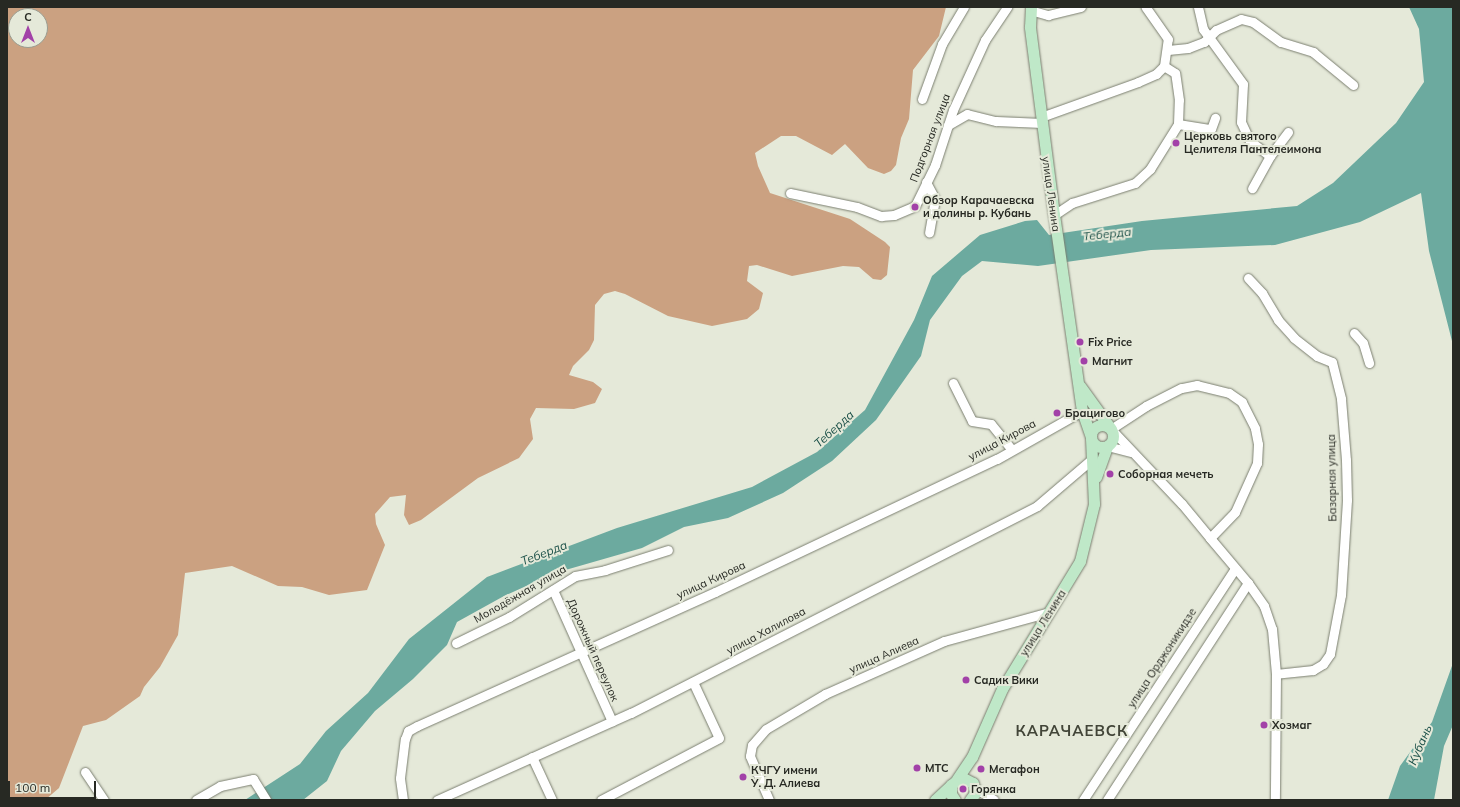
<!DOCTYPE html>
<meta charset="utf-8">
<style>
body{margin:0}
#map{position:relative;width:1460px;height:807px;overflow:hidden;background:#e5e9d9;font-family:Mulish,sans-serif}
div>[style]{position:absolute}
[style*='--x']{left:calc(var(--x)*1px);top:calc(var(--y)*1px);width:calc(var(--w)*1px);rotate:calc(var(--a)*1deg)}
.forest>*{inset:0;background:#cba181}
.water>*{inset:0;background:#6caa9f}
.roads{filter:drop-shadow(0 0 1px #7b7f70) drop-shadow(0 0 1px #7b7f70)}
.minor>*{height:9px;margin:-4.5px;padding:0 4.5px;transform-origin:4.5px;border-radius:4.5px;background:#fff}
.major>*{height:11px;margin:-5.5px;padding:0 5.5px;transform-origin:5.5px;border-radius:5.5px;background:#bfe8c8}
.major>.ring{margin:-5.5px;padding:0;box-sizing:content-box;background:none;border:11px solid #bfe8c8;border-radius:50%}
.dots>*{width:11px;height:11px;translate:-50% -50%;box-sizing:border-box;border:2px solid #e5e9d9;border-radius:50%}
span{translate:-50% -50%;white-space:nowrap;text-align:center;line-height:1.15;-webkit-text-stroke:4px #e5e9d9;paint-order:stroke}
.poi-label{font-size:11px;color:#272923;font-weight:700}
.left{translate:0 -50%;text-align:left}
.street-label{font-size:11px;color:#272923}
.water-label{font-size:12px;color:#1a4f47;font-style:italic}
.district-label{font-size:15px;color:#424538;font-weight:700;letter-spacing:1px}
.frame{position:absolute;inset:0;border:8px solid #272923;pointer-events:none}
.north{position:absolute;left:8px;top:8px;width:40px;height:40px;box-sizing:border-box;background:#e5e9d9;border:1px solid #999c90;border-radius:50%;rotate:0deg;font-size:11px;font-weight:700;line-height:16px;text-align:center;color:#272923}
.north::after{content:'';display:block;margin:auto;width:14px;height:18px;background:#a241a8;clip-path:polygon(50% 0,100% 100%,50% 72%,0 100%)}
.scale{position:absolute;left:8px;top:781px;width:88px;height:18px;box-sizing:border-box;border:2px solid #272923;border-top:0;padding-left:5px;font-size:12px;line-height:14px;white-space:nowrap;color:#272923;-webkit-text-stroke:3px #e5e9d9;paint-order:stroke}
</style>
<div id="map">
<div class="forest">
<i style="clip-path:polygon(evenodd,7px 7px,946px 7px,939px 36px,913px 70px,909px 119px,901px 138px,896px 165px,891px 171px,884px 174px,868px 168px,845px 144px,832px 155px,796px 136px,781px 136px,755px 153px,758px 166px,770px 193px,850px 219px,885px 242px,890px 247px,887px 275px,881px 280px,873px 279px,859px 267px,843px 266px,792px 276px,757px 265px,749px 266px,747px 281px,763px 293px,759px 309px,747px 319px,712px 326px,668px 316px,625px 294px,615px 291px,604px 294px,595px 305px,594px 340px,589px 350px,573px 366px,569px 375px,593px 382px,602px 389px,595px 403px,574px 409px,536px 408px,530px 419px,533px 439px,519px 458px,478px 478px,421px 520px,409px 525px,404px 515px,406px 495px,390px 497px,375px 514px,376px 524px,385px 545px,367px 590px,329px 595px,302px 587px,278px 586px,232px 566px,185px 573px,178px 635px,160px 667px,144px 687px,140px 696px,106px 720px,83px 726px,59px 788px,45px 800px,7px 800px,7px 7px,16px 16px,40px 16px,40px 40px,16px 40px,16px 16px)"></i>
</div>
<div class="water">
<i style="clip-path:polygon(1409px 7px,1453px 7px,1453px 345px,1429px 251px,1421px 193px,1360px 222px,1275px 245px,1151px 250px,1038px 266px,982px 261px,962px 276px,930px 320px,921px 356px,876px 420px,832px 461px,783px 493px,728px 518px,684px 527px,642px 548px,555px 573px,504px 596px,457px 622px,447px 645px,413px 679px,375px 711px,341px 751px,327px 781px,303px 800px,245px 800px,300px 764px,326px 731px,368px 693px,409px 639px,487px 577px,617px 528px,752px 487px,817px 452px,865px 410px,914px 320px,932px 276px,980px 235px,1025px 221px,1037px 220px,1049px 235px,1142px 221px,1297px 206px,1333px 183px,1396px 123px,1424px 82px,1419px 29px)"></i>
<i style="clip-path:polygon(1453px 663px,1453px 725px,1444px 746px,1434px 800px,1388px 800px,1400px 766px,1432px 722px)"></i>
</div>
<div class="roads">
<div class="minor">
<i style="--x:1198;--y:7;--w:23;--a:77"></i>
<i style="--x:1203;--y:29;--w:68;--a:54"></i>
<i style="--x:1243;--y:84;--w:38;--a:93"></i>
<i style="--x:1241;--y:122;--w:21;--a:65"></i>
<i style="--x:1250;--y:141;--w:25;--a:37"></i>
<i style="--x:1270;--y:156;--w:37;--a:119"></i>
<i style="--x:1030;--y:10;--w:19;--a:16"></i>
<i style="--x:1048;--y:15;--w:34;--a:-14"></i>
<i style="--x:1168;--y:50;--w:20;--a:-6"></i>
<i style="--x:1188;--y:48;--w:17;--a:-21"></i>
<i style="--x:1204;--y:42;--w:17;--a:-45"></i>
<i style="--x:1216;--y:30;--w:27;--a:-24"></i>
<i style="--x:1241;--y:19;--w:12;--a:14"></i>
<i style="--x:1253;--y:22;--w:34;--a:36"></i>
<i style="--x:1281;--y:42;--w:34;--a:17"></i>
<i style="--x:1313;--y:52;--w:52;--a:39.5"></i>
<i style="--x:922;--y:99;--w:59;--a:-70"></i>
<i style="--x:942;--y:44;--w:43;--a:-59.3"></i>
<i style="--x:1041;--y:117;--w:103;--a:-19.8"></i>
<i style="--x:1138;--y:82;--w:20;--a:-24"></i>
<i style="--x:1156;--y:74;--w:11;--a:-45"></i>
<i style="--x:1178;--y:124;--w:33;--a:9"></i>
<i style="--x:1211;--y:129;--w:12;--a:-70"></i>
<i style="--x:948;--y:125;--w:22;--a:-30"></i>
<i style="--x:967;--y:114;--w:30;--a:14"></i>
<i style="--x:996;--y:121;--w:46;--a:2.5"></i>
<i style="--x:1270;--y:156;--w:30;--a:-53"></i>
<i style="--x:926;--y:182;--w:19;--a:62"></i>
<i style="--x:935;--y:199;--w:34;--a:100"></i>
<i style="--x:790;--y:193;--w:68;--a:11.8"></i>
<i style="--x:857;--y:207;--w:26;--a:21"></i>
<i style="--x:881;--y:216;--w:13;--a:-4"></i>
<i style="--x:894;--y:215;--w:23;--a:-23"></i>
<i style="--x:915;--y:206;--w:46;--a:-64"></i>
<i style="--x:935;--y:165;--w:58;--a:-71.9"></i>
<i style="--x:953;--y:110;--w:77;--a:-65.4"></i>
<i style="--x:985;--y:40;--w:40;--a:-56"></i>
<i style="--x:1054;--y:215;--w:22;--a:-34"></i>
<i style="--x:1072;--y:203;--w:66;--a:-17.6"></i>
<i style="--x:1135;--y:183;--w:21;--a:-43"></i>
<i style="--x:1150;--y:169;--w:53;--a:-58.1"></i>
<i style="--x:1178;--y:124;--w:24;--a:-88"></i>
<i style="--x:1179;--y:100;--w:27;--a:-98"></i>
<i style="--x:1175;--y:73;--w:13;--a:-148"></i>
<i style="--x:1164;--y:66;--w:27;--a:-82"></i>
<i style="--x:1168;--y:39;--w:39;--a:-125"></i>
<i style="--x:1248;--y:278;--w:21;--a:47"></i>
<i style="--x:1262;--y:293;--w:31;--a:59"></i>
<i style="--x:1278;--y:320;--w:24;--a:48"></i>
<i style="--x:1294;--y:338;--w:29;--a:38"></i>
<i style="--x:1317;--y:356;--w:16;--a:22"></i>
<i style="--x:1332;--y:362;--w:38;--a:76"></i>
<i style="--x:1341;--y:399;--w:61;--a:85.3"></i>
<i style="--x:1346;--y:460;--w:40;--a:88.6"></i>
<i style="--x:1347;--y:500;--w:95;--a:93.6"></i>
<i style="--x:1341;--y:595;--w:60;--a:100.6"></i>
<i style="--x:1330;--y:654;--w:12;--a:125"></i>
<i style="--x:1323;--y:664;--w:12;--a:149"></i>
<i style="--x:1313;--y:670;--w:37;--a:174"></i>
<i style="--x:1354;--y:333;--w:13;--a:48"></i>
<i style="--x:1363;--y:343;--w:21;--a:73"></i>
<i style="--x:953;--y:383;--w:42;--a:63.4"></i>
<i style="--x:972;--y:421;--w:19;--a:9"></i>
<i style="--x:991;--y:424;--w:33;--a:51"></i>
<i style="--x:1107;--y:446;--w:25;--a:14"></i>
<i style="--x:1210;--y:538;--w:36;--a:-46"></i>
<i style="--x:1235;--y:512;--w:54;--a:-65.8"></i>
<i style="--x:1257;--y:463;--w:19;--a:-87"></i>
<i style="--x:1258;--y:444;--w:16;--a:-101"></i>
<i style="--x:1255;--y:428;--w:29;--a:-117"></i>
<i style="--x:1242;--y:402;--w:16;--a:-145"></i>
<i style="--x:1229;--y:393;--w:33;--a:-166"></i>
<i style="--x:1197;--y:385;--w:16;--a:169"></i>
<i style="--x:1181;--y:388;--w:39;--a:153"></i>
<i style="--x:1146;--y:406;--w:42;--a:146.7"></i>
<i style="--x:1111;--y:429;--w:103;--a:46.6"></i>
<i style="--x:1182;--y:504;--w:44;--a:50.5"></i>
<i style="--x:1210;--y:538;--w:59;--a:49.8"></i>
<i style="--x:1248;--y:583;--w:28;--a:55"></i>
<i style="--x:1264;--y:606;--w:24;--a:71"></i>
<i style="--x:1272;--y:629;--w:45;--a:84.9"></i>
<i style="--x:1276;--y:674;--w:126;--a:90.5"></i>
<i style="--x:553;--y:590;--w:144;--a:65.8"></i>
<i style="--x:456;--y:643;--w:59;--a:-26.1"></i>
<i style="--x:509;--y:617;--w:78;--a:-31.8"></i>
<i style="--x:575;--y:576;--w:31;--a:-11"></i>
<i style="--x:605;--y:570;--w:66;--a:-17.6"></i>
<i style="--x:532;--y:757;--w:47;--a:65.1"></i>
<i style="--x:85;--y:772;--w:34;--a:56"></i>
<i style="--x:975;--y:788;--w:22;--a:32"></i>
<i style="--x:196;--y:800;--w:28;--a:-30"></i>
<i style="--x:220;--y:786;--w:34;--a:-12"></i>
<i style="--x:253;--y:779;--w:25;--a:58"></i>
<i style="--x:403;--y:800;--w:22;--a:-98"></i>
<i style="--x:400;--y:778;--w:39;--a:-83"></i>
<i style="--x:405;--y:739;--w:9;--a:-69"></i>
<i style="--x:408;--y:731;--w:10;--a:-29"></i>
<i style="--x:417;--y:726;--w:327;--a:-24.2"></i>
<i style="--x:715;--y:592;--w:312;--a:-25.3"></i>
<i style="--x:997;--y:459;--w:98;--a:-29.5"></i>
<i style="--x:437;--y:800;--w:213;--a:-24.2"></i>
<i style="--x:631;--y:713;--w:456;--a:-27"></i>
<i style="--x:1037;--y:506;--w:72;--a:-40.5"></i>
<i style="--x:601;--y:800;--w:133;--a:-27.7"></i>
<i style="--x:719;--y:738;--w:62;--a:-114.9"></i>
<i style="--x:769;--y:800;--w:48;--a:-113.4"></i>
<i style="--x:750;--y:756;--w:11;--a:-80"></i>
<i style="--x:752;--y:745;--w:21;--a:-49"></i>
<i style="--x:766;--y:729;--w:69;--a:-30.7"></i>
<i style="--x:825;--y:694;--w:130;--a:-24"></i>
<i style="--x:944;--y:641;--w:109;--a:-15.4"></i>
<i style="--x:1083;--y:800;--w:277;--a:-56.7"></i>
<i style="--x:1107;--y:800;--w:259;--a:-57"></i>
</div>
<div class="major">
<i style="--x:1080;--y:386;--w:53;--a:54.2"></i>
<i class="ring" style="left:1091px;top:425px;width:11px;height:11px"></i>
<i style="--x:1096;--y:477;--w:33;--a:-70"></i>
<i style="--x:957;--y:779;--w:27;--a:-56"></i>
<i style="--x:972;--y:757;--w:74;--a:-66.2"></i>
<i style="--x:1002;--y:689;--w:150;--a:-58.6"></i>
<i style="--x:1080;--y:561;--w:59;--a:-76.2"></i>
<i style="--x:1094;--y:504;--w:67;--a:-92.6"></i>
<i style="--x:1091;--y:437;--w:28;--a:-109"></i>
<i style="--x:1082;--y:411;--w:198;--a:-98.1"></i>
<i style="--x:1054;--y:215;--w:190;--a:-97.3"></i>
<i style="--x:1030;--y:27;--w:20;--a:-87"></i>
<i style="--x:935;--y:800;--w:22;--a:-43"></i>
<i style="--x:955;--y:800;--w:7;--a:-124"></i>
<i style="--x:951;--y:794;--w:9;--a:-90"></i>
<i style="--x:951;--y:785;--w:13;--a:-39"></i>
<i style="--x:961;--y:777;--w:13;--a:27"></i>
<i style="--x:973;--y:783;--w:10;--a:79"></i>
<i style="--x:975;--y:793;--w:9;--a:126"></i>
</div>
</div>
<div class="dots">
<i style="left:1176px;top:143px;background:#a241a8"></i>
<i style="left:915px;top:207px;background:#a241a8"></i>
<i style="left:1080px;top:342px;background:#a241a8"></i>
<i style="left:1084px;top:361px;background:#a241a8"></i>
<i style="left:1057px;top:413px;background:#a241a8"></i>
<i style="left:1110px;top:474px;background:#a241a8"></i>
<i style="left:966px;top:680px;background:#a241a8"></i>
<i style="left:1264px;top:725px;background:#a241a8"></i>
<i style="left:917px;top:768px;background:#a241a8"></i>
<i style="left:981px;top:769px;background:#a241a8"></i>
<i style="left:743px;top:777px;background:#a241a8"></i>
<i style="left:963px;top:789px;background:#a241a8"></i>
</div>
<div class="poi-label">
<span class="left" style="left:1184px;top:143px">Церковь святого<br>Целителя Пантелеимона</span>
<span class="left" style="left:923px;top:207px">Обзор Карачаевска<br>и долины р. Кубань</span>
<span class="left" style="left:1088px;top:342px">Fix Price</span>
<span class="left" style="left:1092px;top:361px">Магнит</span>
<span class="left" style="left:1065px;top:413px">Брацигово</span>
<span class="left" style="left:1118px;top:474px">Соборная мечеть</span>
<span class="left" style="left:974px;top:680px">Садик Вики</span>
<span class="left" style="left:1272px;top:725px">Хозмаг</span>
<span class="left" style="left:925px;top:768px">МТС</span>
<span class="left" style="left:989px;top:769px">Мегафон</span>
<span class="left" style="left:751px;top:777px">КЧГУ имени<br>У. Д. Алиева</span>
<span class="left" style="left:971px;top:789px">Горянка</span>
</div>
<div class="street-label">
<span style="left:930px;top:138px;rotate:-69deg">Подгорная улица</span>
<span style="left:1051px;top:194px;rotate:82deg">улица Ленина</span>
<span style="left:1002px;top:440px;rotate:-28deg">улица Кирова</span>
<span style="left:1332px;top:478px;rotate:-91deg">Базарная улица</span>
<span style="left:711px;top:580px;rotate:-25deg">улица Кирова</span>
<span style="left:520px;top:594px;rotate:-30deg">Молодёжная улица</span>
<span style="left:1043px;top:623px;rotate:-58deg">улица Ленина</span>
<span style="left:766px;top:631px;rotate:-28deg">улица Халилова</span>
<span style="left:593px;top:650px;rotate:66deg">Дорожный переулок</span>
<span style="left:884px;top:655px;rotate:-24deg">улица Алиева</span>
<span style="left:1162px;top:658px;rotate:-57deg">улица Орджоникидзе</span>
</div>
<div class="water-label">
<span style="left:1107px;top:234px;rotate:-6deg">Теберда</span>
<span style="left:834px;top:429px;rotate:-42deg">Теберда</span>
<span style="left:544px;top:553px;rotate:-21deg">Теберда</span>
<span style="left:1420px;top:745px;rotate:-67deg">Кубань</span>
</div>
<div class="district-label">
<span style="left:1072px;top:731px">КАРАЧАЕВСК</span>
</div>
<div class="frame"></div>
<div class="north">С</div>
<div class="scale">100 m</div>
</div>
